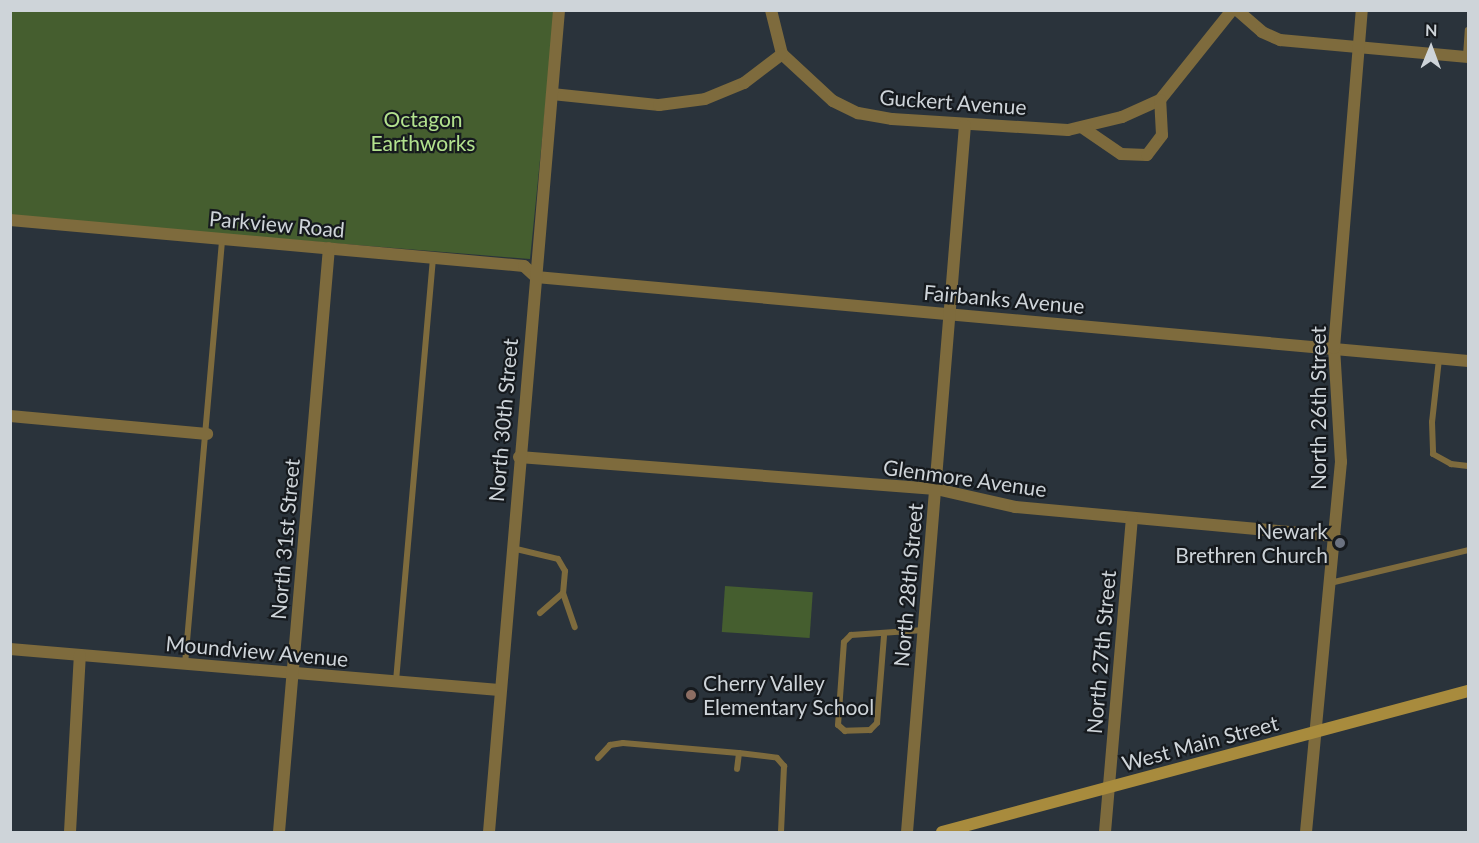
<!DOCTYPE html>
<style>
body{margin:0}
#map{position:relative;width:1479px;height:843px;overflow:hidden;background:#2a333b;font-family:Lato,sans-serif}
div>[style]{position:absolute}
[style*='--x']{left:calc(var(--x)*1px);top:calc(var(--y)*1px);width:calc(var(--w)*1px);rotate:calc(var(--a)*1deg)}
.green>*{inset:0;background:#455e2f;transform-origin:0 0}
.service>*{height:6px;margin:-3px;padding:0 3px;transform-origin:3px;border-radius:3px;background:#7e6b3d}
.minor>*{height:12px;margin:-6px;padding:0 6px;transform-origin:6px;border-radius:6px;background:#7e6b3d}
.tertiary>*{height:12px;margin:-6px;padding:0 6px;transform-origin:6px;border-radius:6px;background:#7e6b3d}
.secondary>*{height:12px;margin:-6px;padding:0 6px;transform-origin:6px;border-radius:6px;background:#a88b3d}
.dots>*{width:16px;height:16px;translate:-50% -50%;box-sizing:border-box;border:3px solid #161a1e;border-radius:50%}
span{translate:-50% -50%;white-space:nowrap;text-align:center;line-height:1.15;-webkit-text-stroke:4.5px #161a1e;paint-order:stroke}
.street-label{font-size:21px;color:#ced4d9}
.park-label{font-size:21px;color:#b3e28e}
.poi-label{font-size:21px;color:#ced4d9}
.right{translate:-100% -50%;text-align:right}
.left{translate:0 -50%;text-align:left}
.frame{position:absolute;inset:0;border:12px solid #ced4d9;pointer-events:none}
.north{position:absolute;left:1401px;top:18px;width:60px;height:60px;-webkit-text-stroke:4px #161a1e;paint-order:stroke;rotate:1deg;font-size:16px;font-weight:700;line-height:24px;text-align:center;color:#ced4d9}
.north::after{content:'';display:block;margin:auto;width:21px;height:27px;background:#ced4d9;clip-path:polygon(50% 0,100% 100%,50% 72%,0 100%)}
</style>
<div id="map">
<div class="green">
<i style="clip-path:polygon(10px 11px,555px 11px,530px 259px,11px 217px)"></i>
<i style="left:725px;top:586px;width:88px;height:46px;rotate:4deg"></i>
</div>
<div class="service">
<i style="--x:1466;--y:56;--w:26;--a:-86"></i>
<i style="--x:1439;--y:359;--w:63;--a:96.3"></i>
<i style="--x:1432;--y:422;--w:32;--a:88"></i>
<i style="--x:1433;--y:454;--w:21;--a:29"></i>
<i style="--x:1451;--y:464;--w:17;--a:7"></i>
<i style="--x:512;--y:548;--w:47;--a:13.4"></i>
<i style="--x:558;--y:559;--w:14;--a:60"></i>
<i style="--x:565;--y:571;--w:22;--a:95"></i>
<i style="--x:1330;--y:583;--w:142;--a:-13.4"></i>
<i style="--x:540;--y:613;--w:30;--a:-41"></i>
<i style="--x:563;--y:593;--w:36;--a:71"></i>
<i style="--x:884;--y:636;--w:87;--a:94.6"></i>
<i style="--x:877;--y:723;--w:10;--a:135"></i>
<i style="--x:870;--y:730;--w:25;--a:178"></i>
<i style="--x:845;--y:731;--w:9;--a:-139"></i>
<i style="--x:838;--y:725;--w:83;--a:-85.9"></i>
<i style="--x:844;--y:642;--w:10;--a:-45"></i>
<i style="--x:851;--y:635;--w:73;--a:-3.9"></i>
<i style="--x:185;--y:664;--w:427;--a:-85"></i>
<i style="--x:396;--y:681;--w:425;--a:-85"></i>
<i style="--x:739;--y:753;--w:38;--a:7"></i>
<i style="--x:777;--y:758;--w:11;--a:49"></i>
<i style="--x:784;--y:766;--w:66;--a:92.6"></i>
<i style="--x:598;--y:758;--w:18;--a:-47"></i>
<i style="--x:610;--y:745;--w:13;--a:-9"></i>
<i style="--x:623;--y:743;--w:116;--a:4.9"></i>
<i style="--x:739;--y:753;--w:16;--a:97"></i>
</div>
<div class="minor">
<i style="--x:771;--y:10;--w:45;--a:76"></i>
<i style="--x:782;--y:54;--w:69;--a:42.7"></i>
<i style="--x:833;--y:101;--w:28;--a:26"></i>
<i style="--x:858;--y:113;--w:35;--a:10"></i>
<i style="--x:892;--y:119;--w:176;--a:3.6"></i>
<i style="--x:1068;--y:130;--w:56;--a:-13.5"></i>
<i style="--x:1122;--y:117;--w:42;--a:-24.1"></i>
<i style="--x:1160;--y:100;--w:115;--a:-51.3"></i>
<i style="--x:1237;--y:10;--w:33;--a:41"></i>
<i style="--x:1262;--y:32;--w:20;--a:24"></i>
<i style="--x:1280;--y:40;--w:189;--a:5.2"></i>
<i style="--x:552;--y:94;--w:108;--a:5.9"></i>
<i style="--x:659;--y:105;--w:46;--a:-7.4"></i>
<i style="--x:705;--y:99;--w:42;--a:-22.3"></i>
<i style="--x:744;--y:83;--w:48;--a:-37.3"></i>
<i style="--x:1083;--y:128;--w:46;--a:34.4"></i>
<i style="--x:1121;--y:154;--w:26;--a:2"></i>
<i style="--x:1147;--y:155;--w:25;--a:-53"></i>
<i style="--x:1162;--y:135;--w:35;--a:-93"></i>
<i style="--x:10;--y:220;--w:516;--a:5.11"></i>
<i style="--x:524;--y:266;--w:16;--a:43"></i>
<i style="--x:536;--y:277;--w:936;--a:5.15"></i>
<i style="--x:10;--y:416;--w:198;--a:5.2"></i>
<i style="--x:519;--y:457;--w:418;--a:4.4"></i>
<i style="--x:936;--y:489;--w:81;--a:12.8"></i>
<i style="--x:1015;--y:507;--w:321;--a:5.2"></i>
<i style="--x:10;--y:649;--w:491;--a:4.8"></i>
<i style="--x:70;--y:832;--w:177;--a:-86.8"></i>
<i style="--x:279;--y:832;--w:586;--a:-85.11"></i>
<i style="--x:907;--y:832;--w:709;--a:-85.31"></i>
<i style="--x:1105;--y:832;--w:314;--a:-85.1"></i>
<i style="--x:1306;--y:832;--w:372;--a:-84.6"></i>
<i style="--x:1341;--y:462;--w:114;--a:-93.5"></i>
<i style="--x:1334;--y:348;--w:339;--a:-85.3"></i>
</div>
<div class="tertiary">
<i style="--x:489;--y:832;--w:825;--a:-85.13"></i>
</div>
<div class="secondary">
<i style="--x:942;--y:832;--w:545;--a:-15.01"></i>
</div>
<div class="dots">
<i style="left:1340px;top:543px;background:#6b7280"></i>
<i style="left:691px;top:695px;background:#8d6e63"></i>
</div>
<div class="street-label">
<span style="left:953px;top:102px;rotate:4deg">Guckert Avenue</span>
<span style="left:277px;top:224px;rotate:5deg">Parkview Road</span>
<span style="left:1004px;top:299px;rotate:5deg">Fairbanks Avenue</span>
<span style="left:1318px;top:408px;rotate:-90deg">North 26th Street</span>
<span style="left:503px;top:420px;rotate:-85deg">North 30th Street</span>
<span style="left:965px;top:478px;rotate:8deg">Glenmore Avenue</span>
<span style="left:285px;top:539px;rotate:-85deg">North 31st Street</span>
<span style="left:908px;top:585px;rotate:-85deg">North 28th Street</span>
<span style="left:257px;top:651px;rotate:5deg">Moundview Avenue</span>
<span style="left:1101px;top:652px;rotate:-85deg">North 27th Street</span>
<span style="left:1200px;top:743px;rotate:-15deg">West Main Street</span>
</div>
<div class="park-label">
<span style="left:423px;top:131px">Octagon<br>Earthworks</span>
</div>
<div class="poi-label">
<span class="right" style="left:1328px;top:543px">Newark<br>Brethren Church</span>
<span class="left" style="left:703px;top:695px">Cherry Valley<br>Elementary School</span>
</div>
<div class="frame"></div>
<div class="north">N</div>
</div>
